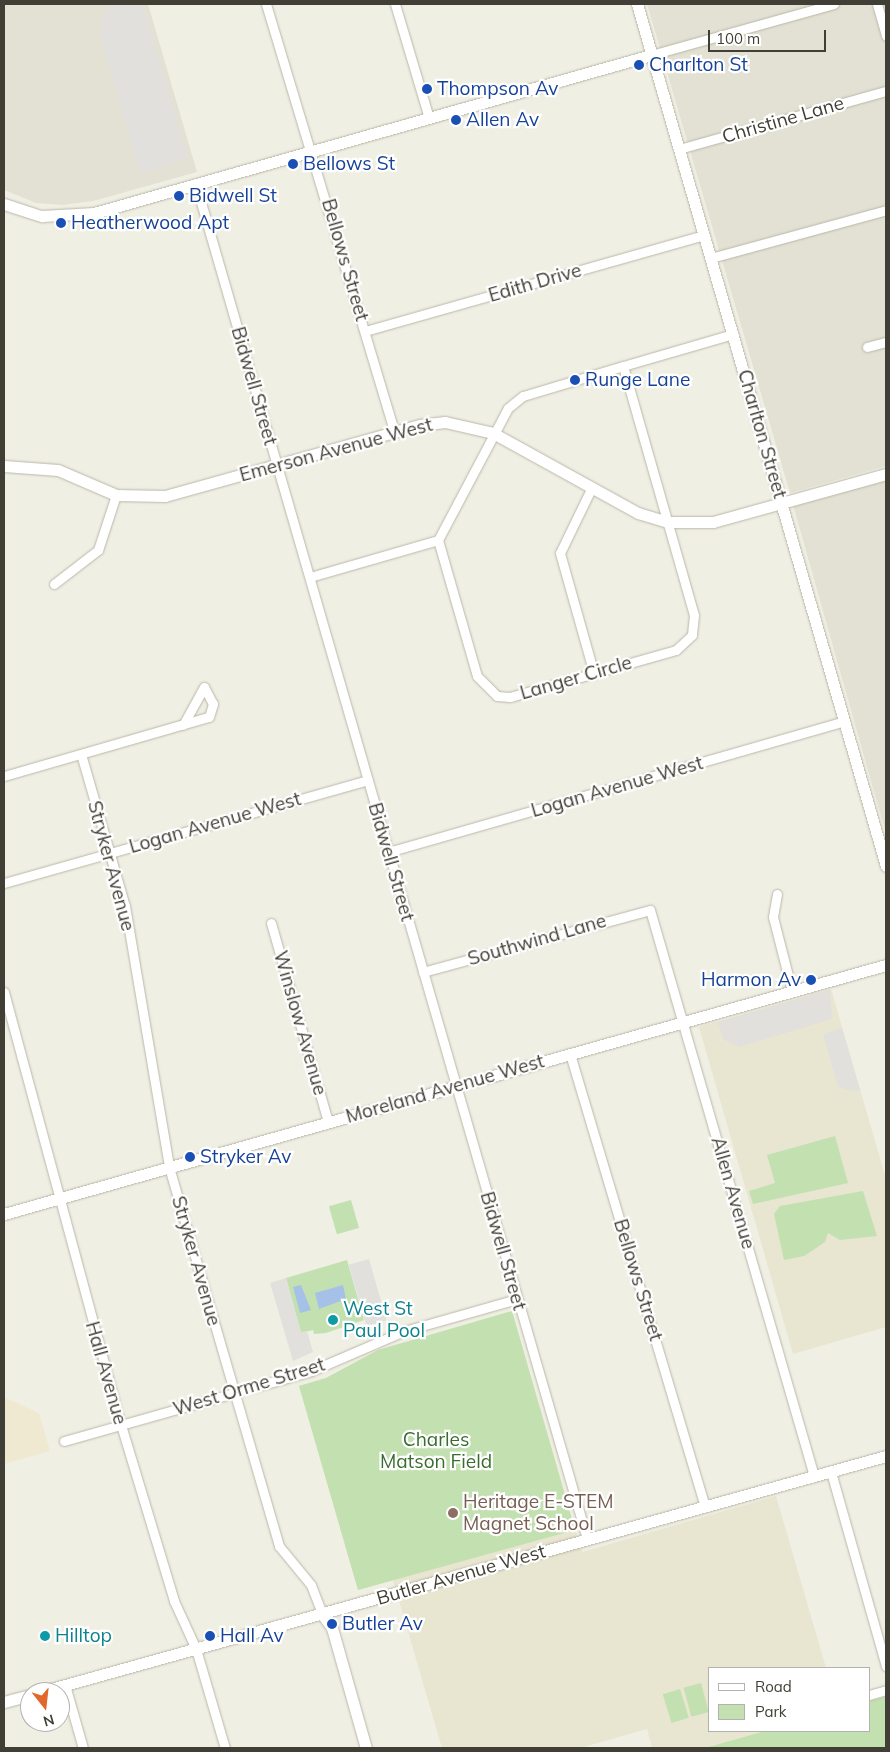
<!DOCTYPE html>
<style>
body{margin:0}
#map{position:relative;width:890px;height:1752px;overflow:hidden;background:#f0efe4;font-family:Mulish,sans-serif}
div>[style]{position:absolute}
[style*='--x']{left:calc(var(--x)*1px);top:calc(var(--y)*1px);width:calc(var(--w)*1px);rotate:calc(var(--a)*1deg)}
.residential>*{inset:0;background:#e3e1d3}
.commercial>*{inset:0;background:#f0e9d1}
.education>*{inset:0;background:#e8e5d0}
.green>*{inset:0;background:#c3e0b1;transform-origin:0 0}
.parking>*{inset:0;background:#e1e0dc;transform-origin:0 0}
.water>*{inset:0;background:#a6c1e7}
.roads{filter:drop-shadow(0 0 1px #bab7a8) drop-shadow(0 0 1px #bab7a8)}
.minor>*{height:9px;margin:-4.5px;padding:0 4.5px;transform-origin:4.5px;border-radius:4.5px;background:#fff}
.tertiary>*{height:11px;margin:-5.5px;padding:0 5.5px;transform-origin:5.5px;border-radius:5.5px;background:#fff}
.dots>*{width:14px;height:14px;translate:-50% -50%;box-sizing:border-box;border:2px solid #fff;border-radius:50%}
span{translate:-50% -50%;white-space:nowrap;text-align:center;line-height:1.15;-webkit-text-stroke:4.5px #fff;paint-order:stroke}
.transit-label{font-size:19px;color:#164399}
.left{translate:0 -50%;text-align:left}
.right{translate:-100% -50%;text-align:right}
.street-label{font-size:19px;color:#413f35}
.culture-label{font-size:19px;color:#0d838f}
.park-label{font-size:19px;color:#3b6c2f}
.education-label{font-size:19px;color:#785e54}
.frame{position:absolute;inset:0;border:5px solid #413f35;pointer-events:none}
.legend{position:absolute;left:708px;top:1667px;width:162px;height:65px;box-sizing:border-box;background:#fff;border:1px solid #b3b2ae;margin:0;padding:6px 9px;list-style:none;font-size:15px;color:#413f35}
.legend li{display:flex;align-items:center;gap:10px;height:25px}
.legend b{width:25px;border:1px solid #b3b2ae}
.north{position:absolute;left:20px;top:1682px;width:50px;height:50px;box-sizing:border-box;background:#fff;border:1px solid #b3b2ae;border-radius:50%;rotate:164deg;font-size:14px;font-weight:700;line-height:20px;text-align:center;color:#413f35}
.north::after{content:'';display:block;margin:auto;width:18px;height:22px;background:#e1672a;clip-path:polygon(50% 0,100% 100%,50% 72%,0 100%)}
.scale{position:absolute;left:708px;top:30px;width:118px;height:22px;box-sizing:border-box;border:2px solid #413f35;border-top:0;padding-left:6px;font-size:15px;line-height:18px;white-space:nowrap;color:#413f35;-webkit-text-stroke:4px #fff;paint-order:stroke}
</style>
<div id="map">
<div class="residential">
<i style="clip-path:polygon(148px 4px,197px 172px,93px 201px,63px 205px,36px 203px,4px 190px,4px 5px)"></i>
<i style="clip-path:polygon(647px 4px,886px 4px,886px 466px,790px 493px)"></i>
<i style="clip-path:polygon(886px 479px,886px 834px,793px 505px)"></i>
</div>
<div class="commercial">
<i style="clip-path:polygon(4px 1397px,39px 1413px,50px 1451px,4px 1464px)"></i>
</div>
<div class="education">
<i style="clip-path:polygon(831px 989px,886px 1179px,886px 1327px,793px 1354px,699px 1027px)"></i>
<i style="clip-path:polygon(512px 1311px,582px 1552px,776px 1496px,826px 1668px,709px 1668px,709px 1731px,765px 1731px,705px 1748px,652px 1748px,647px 1729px,580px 1748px,442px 1748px,393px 1580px,358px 1590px,299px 1386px,326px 1378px,378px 1350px)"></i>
</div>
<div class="green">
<i style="clip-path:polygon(835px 1136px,848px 1183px,753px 1204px,749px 1191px,775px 1183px,767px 1155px)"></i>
<i style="clip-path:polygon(863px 1191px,877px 1236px,840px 1240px,828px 1233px,825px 1242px,804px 1256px,784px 1260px,774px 1214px,780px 1206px)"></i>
<i style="left:351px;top:1200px;width:29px;height:23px;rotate:74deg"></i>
<i style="clip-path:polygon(347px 1260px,364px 1320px,326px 1333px,314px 1334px,313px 1330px,301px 1333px,286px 1278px)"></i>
<i style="clip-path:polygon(512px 1311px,575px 1530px,358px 1590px,299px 1386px,326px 1378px,378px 1350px)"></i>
<i style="left:701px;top:1683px;width:30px;height:18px;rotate:75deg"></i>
<i style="left:680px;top:1689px;width:30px;height:18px;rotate:73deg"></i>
<i style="clip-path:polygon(886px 1696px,886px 1748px,705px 1748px,765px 1731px,869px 1731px,869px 1701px)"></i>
</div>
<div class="parking">
<i style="clip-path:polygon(104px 4px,143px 4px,188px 159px,140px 173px,100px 34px,102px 17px,106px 16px)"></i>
<i style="clip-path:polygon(830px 990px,832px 1019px,739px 1047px,723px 1039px,718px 1022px)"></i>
<i style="clip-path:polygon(842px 1028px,860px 1090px,853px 1091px,838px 1087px,823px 1034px)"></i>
<i style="left:369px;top:1259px;width:64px;height:21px;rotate:74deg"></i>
<i style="clip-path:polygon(286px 1278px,301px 1332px,307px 1331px,313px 1352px,293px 1361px,270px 1283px)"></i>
</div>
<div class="water">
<i style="clip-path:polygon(301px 1285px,311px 1310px,300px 1313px,293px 1287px)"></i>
<i style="clip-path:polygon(343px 1285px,346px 1299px,319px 1309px,315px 1293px)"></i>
</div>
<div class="roads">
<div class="minor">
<i style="--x:266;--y:4;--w:446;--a:73.3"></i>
<i style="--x:395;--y:4;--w:119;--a:73.4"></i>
<i style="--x:877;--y:4;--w:33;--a:74"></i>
<i style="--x:651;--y:55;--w:190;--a:-15.6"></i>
<i style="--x:679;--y:149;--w:215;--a:-15.7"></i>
<i style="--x:196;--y:185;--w:1409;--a:73.89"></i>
<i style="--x:711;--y:258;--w:181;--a:-15.3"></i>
<i style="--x:365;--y:331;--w:352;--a:-15.8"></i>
<i style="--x:867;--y:347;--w:20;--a:-15"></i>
<i style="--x:623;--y:366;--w:259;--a:74.1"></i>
<i style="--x:694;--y:615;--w:20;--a:96"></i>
<i style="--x:692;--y:635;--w:22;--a:137"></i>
<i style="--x:676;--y:650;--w:173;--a:164.2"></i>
<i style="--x:510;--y:697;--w:13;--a:-176"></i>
<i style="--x:497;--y:696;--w:28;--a:-135"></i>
<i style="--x:477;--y:676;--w:141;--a:-106"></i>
<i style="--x:438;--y:540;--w:149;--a:-62.1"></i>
<i style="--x:508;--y:408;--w:19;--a:-39"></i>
<i style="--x:523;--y:396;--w:104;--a:-16.7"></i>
<i style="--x:623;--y:366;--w:115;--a:-16.2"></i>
<i style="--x:592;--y:487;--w:73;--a:115.9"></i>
<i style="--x:560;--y:553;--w:126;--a:74.3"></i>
<i style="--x:310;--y:577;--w:133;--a:-16.1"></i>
<i style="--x:54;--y:584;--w:56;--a:-37.7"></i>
<i style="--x:98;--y:550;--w:58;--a:-71.9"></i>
<i style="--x:81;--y:754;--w:158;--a:73.9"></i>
<i style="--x:125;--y:906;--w:265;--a:80.4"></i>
<i style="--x:169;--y:1167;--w:395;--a:73.8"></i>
<i style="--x:279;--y:1546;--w:50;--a:50.6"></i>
<i style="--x:311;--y:1585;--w:31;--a:69"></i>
<i style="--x:4;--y:776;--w:213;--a:-16.1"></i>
<i style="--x:209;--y:717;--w:14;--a:-73"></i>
<i style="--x:213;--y:704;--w:19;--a:-118"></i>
<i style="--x:204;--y:687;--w:43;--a:118.9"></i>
<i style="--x:388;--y:852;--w:475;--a:-16"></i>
<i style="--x:4;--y:883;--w:378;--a:-15.8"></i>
<i style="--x:777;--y:894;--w:23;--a:100"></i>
<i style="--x:773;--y:917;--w:76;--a:75.6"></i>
<i style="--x:271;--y:923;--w:207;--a:74"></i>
<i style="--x:423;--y:972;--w:235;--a:-15.3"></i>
<i style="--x:650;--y:910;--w:589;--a:73.84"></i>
<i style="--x:4;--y:992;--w:449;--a:74.9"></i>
<i style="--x:121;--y:1425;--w:184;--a:73.2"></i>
<i style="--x:174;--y:1601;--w:53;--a:65.4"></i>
<i style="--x:196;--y:1649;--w:103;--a:73.7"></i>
<i style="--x:570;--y:1054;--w:473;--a:73.4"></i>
<i style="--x:64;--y:1441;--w:257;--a:-15.8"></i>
<i style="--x:311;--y:1371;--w:101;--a:-23.3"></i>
<i style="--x:404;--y:1331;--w:117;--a:-15.8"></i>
<i style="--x:831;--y:1472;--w:202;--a:74.2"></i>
<i style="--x:65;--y:1685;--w:66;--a:74.1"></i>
<i style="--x:869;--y:1695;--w:18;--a:-16"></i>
</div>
<div class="tertiary">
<i style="--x:637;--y:4;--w:897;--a:73.89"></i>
<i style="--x:4;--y:204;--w:40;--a:18"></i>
<i style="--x:42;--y:216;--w:52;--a:-3.3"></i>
<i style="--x:94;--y:213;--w:579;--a:-15.84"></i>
<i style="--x:4;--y:466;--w:54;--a:4.2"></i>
<i style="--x:58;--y:470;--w:63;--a:23.3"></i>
<i style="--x:116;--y:495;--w:49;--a:1.2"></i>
<i style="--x:165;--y:496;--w:265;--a:-15.6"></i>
<i style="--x:420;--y:425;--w:25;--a:-7"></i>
<i style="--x:445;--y:422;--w:49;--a:12.9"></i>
<i style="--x:493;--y:433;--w:166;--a:28.9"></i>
<i style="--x:638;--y:513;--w:31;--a:17"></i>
<i style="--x:668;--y:522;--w:45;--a:0"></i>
<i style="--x:713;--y:522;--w:180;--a:-15.5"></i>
<i style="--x:4;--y:1214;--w:916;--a:-15.77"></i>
<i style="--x:322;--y:1614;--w:17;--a:54"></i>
<i style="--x:332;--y:1628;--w:125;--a:74.2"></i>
<i style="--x:40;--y:1692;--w:878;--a:-15.59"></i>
<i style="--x:4;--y:1702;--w:27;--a:-15"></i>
</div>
</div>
<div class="dots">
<i style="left:639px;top:65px;background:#1a4fb4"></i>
<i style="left:427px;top:89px;background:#1a4fb4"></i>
<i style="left:456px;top:120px;background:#1a4fb4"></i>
<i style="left:293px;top:164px;background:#1a4fb4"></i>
<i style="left:179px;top:196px;background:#1a4fb4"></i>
<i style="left:61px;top:223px;background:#1a4fb4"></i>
<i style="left:575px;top:380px;background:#1a4fb4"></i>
<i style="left:811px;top:980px;background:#1a4fb4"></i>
<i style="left:190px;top:1157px;background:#1a4fb4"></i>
<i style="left:333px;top:1320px;background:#0f9aa8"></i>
<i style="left:453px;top:1513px;background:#8d6e63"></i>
<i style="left:332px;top:1624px;background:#1a4fb4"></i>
<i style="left:45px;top:1636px;background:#0f9aa8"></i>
<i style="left:210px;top:1636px;background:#1a4fb4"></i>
</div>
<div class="transit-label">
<span class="left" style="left:649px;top:65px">Charlton St</span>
<span class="left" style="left:437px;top:89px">Thompson Av</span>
<span class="left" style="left:466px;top:120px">Allen Av</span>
<span class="left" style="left:303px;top:164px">Bellows St</span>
<span class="left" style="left:189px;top:196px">Bidwell St</span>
<span class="left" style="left:71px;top:223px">Heatherwood Apt</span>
<span class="left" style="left:585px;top:380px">Runge Lane</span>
<span class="right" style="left:801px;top:980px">Harmon Av</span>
<span class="left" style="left:200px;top:1157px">Stryker Av</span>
<span class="left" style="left:342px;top:1624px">Butler Av</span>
<span class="left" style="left:220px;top:1636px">Hall Av</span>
</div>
<div class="street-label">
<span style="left:783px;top:120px;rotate:-16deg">Christine Lane</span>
<span style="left:345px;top:260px;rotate:74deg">Bellows Street</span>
<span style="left:535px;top:283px;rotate:-16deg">Edith Drive</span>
<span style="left:254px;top:386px;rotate:74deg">Bidwell Street</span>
<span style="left:762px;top:434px;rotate:74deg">Charlton Street</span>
<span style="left:336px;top:450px;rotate:-15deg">Emerson Avenue West</span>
<span style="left:576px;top:678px;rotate:-16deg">Langer Circle</span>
<span style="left:617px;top:787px;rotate:-16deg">Logan Avenue West</span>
<span style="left:215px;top:823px;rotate:-16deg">Logan Avenue West</span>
<span style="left:391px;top:862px;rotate:74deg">Bidwell Street</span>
<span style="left:111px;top:866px;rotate:75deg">Stryker Avenue</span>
<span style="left:537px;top:940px;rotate:-16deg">Southwind Lane</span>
<span style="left:300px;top:1023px;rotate:74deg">Winslow Avenue</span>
<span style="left:445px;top:1089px;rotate:-16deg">Moreland Avenue West</span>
<span style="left:733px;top:1193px;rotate:74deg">Allen Avenue</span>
<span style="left:503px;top:1251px;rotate:74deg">Bidwell Street</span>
<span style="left:196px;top:1261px;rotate:74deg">Stryker Avenue</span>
<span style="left:638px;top:1280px;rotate:73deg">Bellows Street</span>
<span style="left:106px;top:1373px;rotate:74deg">Hall Avenue</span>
<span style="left:249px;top:1387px;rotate:-17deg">West Orme Street</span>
<span style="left:461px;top:1575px;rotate:-16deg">Butler Avenue West</span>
</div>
<div class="culture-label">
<span class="left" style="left:343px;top:1320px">West St<br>Paul Pool</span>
<span class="left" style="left:55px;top:1636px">Hilltop</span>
</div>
<div class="park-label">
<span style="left:436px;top:1451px">Charles<br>Matson Field</span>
</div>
<div class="education-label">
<span class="left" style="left:463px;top:1513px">Heritage E-STEM<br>Magnet School</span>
</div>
<div class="frame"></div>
<ul class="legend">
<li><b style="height:6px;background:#fff"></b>Road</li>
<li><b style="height:14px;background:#c3e0b1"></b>Park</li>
</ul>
<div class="north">N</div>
<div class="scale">100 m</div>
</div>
